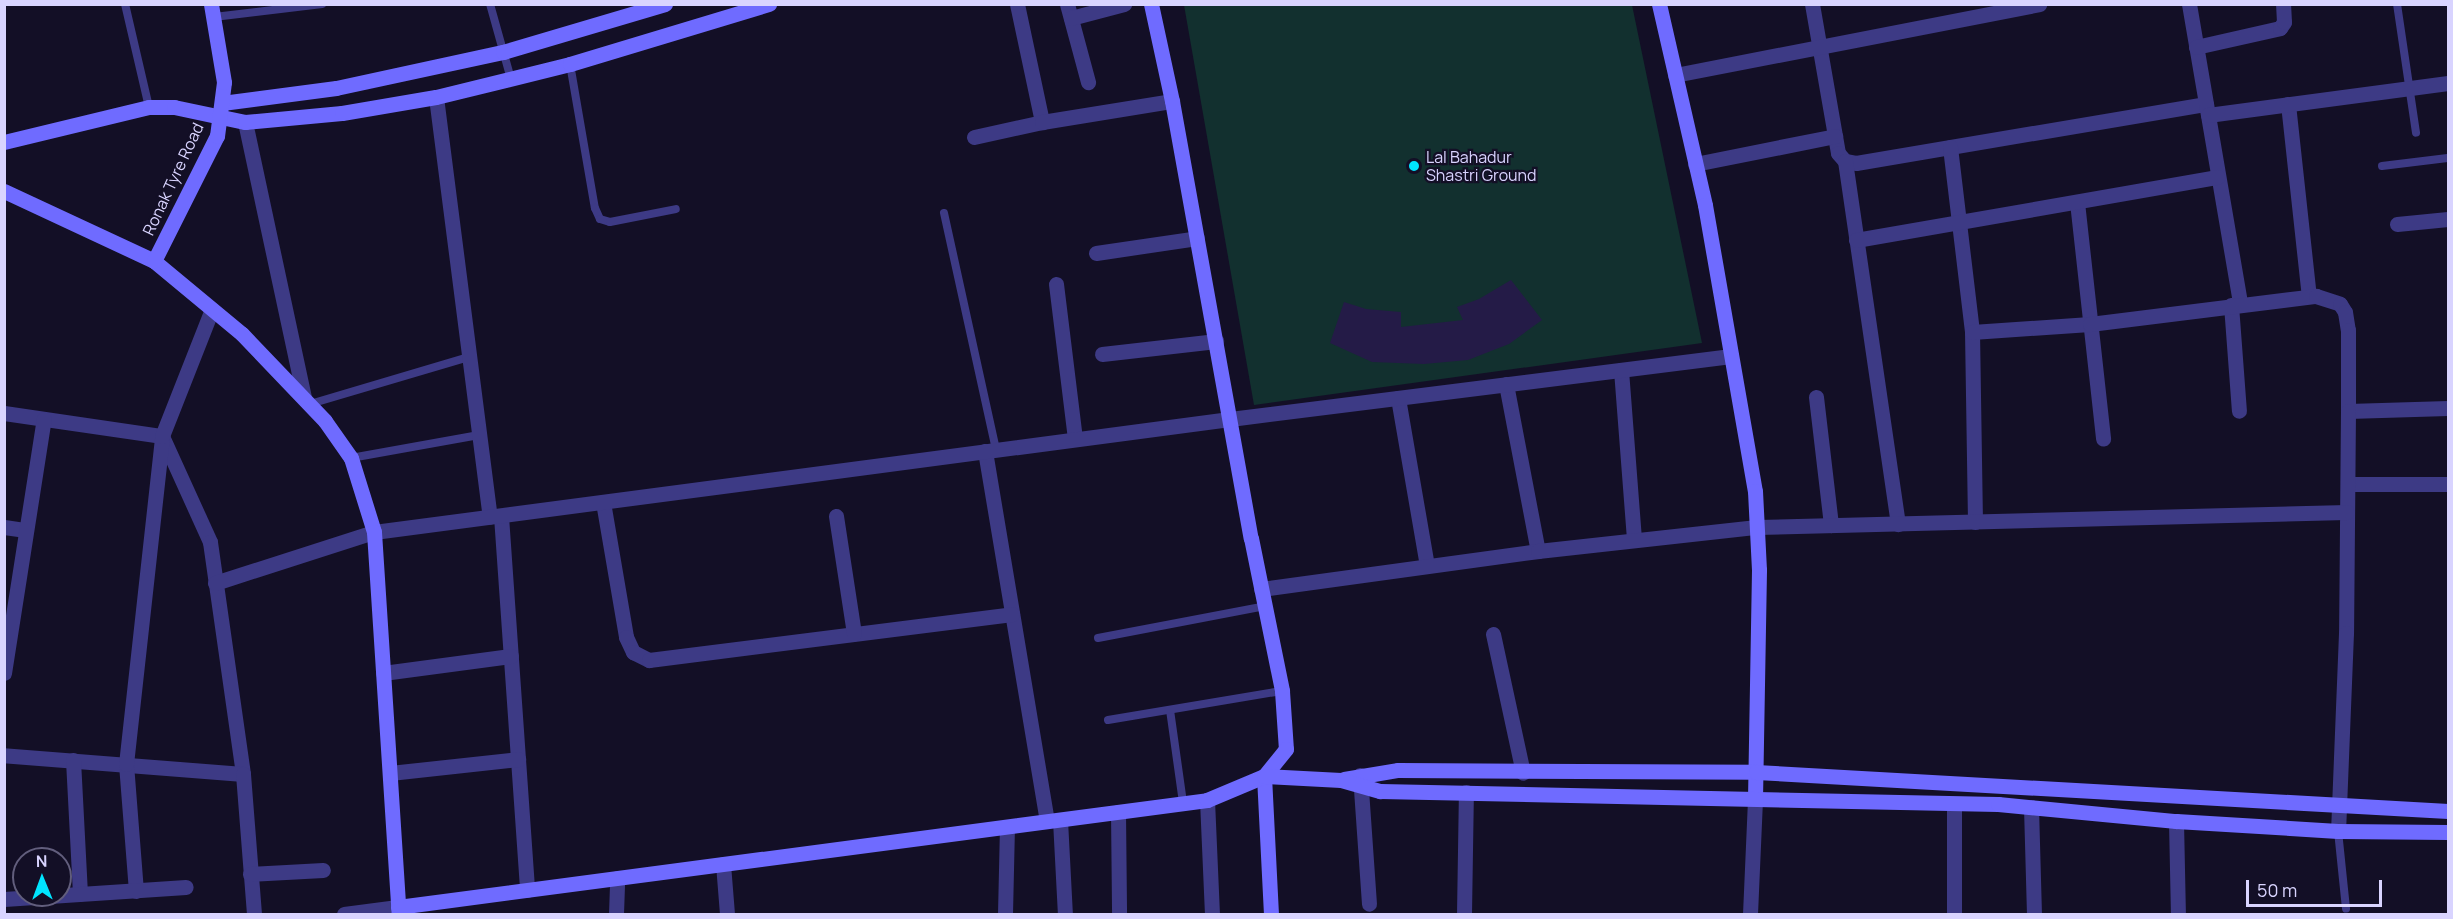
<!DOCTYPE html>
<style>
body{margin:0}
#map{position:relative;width:2453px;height:919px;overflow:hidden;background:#130f26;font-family:Manrope,sans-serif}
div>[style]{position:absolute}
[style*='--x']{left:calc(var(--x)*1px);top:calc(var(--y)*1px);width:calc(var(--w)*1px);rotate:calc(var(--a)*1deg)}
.green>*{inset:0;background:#12302f}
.building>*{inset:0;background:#241b47}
.lane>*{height:8px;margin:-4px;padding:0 4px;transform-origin:4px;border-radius:4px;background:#3d3a85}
.street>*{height:15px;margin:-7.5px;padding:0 7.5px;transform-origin:7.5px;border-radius:7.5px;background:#3d3a85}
.secondary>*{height:15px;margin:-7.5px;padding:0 7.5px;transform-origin:7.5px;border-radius:7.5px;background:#6f6bff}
.dots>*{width:16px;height:16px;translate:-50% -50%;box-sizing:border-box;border:3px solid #130f26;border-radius:50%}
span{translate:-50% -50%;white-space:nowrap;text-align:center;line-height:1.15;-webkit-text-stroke:4.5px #130f26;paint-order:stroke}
.poi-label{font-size:16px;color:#d9d4ff}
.left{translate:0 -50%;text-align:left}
.street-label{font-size:16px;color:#d9d4ff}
.frame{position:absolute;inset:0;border:6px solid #d9d4ff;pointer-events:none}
.north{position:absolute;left:12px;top:847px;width:60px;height:60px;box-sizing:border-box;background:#130f26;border:2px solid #625e7d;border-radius:50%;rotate:359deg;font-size:16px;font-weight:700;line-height:24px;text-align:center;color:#d9d4ff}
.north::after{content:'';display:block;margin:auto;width:21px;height:27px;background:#00e5ff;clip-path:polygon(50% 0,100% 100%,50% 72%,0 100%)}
.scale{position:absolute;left:2246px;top:880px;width:136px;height:27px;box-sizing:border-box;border:3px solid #d9d4ff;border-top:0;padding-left:8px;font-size:18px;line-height:21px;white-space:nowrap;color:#d9d4ff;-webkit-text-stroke:4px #130f26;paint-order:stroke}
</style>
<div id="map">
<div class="green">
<i style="clip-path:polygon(1184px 5px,1632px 5px,1702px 343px,1254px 405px)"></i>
</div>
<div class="building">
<i style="clip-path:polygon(1511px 280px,1542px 320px,1509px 344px,1468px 360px,1424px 364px,1372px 362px,1330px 343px,1344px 302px,1366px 309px,1401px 312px,1401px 327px,1463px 320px,1457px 307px,1479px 299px)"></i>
</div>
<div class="lane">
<i style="--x:125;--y:4;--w:106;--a:76.9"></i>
<i style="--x:490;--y:4;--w:78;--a:74.4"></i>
<i style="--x:2397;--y:4;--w:130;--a:81.6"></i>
<i style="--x:214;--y:17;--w:109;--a:-6.9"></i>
<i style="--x:570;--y:64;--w:146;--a:80.2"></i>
<i style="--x:595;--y:208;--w:12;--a:66"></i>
<i style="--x:600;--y:219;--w:10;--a:17"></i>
<i style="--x:610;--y:222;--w:67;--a:-11.1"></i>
<i style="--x:2382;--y:166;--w:66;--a:-6.9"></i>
<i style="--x:944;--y:213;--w:243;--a:77.6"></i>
<i style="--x:310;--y:404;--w:166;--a:-16.5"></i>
<i style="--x:351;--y:458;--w:130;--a:-10.2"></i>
<i style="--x:1098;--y:638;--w:170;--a:-10.8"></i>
<i style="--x:1170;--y:710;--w:94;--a:82"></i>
<i style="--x:1108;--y:720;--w:176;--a:-9.5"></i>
<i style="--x:2338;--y:831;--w:78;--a:84.1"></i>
</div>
<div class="street">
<i style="--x:1017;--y:4;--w:121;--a:78"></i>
<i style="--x:1067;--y:4;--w:81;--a:74.9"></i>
<i style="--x:1812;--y:4;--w:151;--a:80.1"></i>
<i style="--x:1838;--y:153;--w:11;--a:49"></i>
<i style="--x:1845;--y:161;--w:11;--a:10"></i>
<i style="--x:1856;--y:163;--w:355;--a:-9.6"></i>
<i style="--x:2189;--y:4;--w:303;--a:80.3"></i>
<i style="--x:1071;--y:18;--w:55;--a:-14.8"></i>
<i style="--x:2196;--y:47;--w:86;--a:-12.7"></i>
<i style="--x:2280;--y:28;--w:7;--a:-56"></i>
<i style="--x:2284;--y:22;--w:18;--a:-93"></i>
<i style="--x:1675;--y:75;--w:371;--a:-11"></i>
<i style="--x:436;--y:97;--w:423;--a:82.7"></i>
<i style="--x:2288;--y:104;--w:193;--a:83.8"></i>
<i style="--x:2208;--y:115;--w:242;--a:-7.6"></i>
<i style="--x:245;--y:122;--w:282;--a:77.9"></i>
<i style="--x:974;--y:137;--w:70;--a:-12.4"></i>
<i style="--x:1042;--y:122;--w:132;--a:-9.2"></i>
<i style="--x:1950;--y:147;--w:186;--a:83.2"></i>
<i style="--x:1845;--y:161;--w:367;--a:81.7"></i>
<i style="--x:1695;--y:164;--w:143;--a:-11.3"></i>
<i style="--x:2077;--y:202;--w:238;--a:83.7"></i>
<i style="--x:2397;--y:224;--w:51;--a:-5.6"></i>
<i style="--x:1856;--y:240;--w:367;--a:-9.9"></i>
<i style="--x:1096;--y:253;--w:102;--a:-8.4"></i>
<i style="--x:1056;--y:284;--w:156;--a:83"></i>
<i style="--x:2231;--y:305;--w:106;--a:85.7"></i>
<i style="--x:1102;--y:354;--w:115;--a:-6.5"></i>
<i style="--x:1621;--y:370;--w:170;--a:85.6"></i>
<i style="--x:1506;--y:384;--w:170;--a:79.2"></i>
<i style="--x:1816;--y:397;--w:129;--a:83.3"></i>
<i style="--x:1398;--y:398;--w:170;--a:80.2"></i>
<i style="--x:2348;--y:411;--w:100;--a:-1.7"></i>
<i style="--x:4;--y:413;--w:160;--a:8.3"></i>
<i style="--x:162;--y:436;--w:116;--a:65.6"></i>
<i style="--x:210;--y:542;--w:234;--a:81.9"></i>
<i style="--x:243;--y:774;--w:240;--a:-175.5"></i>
<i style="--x:985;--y:451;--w:375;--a:80.5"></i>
<i style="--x:2348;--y:484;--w:100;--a:0"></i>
<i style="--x:603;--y:502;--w:137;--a:80.3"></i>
<i style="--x:626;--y:637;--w:17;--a:65"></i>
<i style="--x:633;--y:652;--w:18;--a:27"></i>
<i style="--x:649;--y:660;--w:366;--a:-7.2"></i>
<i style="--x:501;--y:516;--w:375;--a:86"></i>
<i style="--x:836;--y:516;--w:119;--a:81.3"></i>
<i style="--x:1975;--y:522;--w:190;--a:-90.9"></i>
<i style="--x:1972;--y:332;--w:118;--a:-3.9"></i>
<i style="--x:2090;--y:324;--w:228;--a:-7.1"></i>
<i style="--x:2316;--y:296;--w:25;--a:18"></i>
<i style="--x:2340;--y:304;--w:9;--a:58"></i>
<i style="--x:2345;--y:312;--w:18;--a:81"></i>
<i style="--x:2348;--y:330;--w:81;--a:90"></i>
<i style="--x:2348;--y:411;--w:222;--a:90.5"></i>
<i style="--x:2346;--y:633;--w:198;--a:92.3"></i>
<i style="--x:4;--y:527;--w:22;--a:8"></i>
<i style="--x:215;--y:583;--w:167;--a:-17.8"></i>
<i style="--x:374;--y:532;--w:863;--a:-7.52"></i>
<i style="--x:1230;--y:419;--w:505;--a:-7.17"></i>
<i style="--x:1261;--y:589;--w:280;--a:-7.8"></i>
<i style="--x:1538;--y:551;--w:220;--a:-6.3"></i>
<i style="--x:1757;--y:527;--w:590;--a:-1.46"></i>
<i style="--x:1493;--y:634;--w:142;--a:77.8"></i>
<i style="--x:4;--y:673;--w:257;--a:-81.1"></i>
<i style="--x:383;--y:673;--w:129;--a:-7.6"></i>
<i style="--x:73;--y:760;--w:134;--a:87"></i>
<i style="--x:390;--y:773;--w:129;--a:-6.2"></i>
<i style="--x:243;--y:774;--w:140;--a:85.5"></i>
<i style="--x:1360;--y:775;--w:129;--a:86"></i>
<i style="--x:1207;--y:800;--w:114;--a:87.5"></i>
<i style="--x:1954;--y:804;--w:110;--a:90"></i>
<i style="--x:2031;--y:807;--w:107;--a:88.4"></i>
<i style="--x:1118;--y:812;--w:102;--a:89.4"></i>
<i style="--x:1060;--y:820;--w:94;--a:87"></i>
<i style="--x:2176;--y:821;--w:93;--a:88.8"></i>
<i style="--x:723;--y:864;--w:50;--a:85.4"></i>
<i style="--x:250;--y:874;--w:73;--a:-3.1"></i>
<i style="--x:136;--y:891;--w:127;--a:-94.5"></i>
<i style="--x:126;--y:764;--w:330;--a:-83.7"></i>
<i style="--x:162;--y:436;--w:136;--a:-68.5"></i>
<i style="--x:4;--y:899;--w:182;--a:-3.8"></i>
<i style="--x:344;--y:914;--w:54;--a:-7.4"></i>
<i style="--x:616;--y:914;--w:36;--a:-88"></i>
<i style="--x:1005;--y:914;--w:87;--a:-88.7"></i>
<i style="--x:1464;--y:914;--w:122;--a:-89.1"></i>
<i style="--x:1750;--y:914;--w:116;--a:-87.5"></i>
</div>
<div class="secondary">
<i style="--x:1151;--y:4;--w:99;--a:77.8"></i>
<i style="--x:1172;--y:101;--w:444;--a:79.8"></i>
<i style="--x:1251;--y:538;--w:156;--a:78.5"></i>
<i style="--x:1282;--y:691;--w:58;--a:86.1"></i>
<i style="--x:1286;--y:749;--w:35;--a:129"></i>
<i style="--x:1264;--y:776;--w:138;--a:87.1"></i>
<i style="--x:1659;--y:4;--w:206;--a:77.1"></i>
<i style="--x:1705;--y:205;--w:290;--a:80.1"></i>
<i style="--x:1755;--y:491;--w:79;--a:87.1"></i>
<i style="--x:1759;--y:570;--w:228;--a:91"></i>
<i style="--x:222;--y:103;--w:115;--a:-7.5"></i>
<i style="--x:336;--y:88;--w:171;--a:-12.2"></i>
<i style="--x:503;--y:52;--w:169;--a:-16.5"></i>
<i style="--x:4;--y:142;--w:149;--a:-13.6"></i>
<i style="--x:149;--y:107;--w:25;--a:0"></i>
<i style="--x:174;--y:107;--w:73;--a:11.9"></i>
<i style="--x:245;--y:122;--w:97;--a:-5.3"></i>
<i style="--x:342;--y:113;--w:95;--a:-9.7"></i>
<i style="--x:436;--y:97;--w:138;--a:-13.8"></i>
<i style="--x:570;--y:64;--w:208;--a:-16.8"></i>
<i style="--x:4;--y:191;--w:166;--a:25"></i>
<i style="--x:154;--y:261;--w:114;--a:39.7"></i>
<i style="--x:242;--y:334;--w:120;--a:46.3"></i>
<i style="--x:325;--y:421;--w:45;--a:54.9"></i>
<i style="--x:351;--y:458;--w:77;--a:72.7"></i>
<i style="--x:374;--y:532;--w:383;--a:86.3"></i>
<i style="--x:154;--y:261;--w:140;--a:-63.3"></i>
<i style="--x:217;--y:136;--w:54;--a:-82.6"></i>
<i style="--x:224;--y:82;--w:79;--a:-99.5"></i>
<i style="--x:1344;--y:779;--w:55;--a:-9.5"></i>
<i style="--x:1398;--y:770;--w:358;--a:0.3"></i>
<i style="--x:1756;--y:772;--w:693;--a:3.23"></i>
<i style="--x:398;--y:907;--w:816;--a:-7.53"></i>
<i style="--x:1207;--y:800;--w:62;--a:-22.8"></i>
<i style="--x:1264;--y:776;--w:77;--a:3"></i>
<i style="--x:1341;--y:780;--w:41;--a:15.8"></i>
<i style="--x:1380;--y:791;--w:618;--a:1.21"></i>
<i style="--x:1998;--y:804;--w:179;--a:5.5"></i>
<i style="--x:2176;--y:821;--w:162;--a:3.5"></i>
<i style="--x:2338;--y:831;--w:110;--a:0.5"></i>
</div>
<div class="dots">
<i style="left:1414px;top:166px;background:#00e5ff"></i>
</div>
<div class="poi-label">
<span class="left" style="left:1426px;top:166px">Lal Bahadur<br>Shastri Ground</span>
</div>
<div class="street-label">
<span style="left:173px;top:179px;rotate:-65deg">Ronak Tyre Road</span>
</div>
<div class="frame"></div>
<div class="north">N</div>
<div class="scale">50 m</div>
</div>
